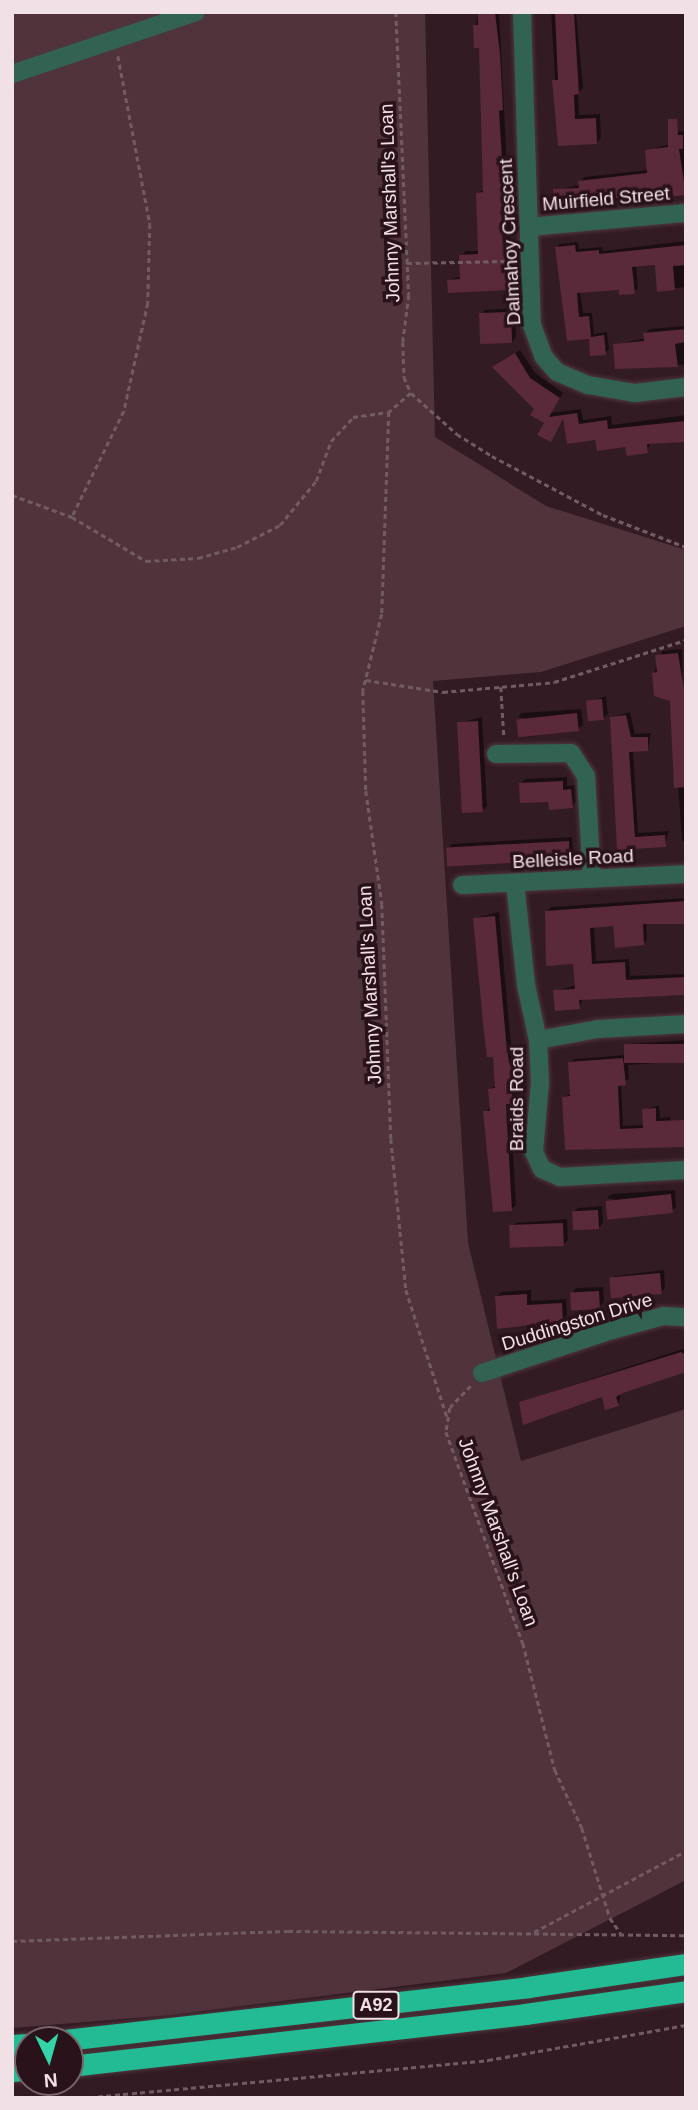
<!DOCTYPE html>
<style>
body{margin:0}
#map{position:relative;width:698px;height:2110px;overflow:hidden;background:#331b23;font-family:Arial,sans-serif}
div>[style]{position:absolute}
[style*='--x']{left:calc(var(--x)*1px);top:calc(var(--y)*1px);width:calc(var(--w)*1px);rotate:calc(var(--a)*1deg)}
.green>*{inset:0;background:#51333c}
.shadow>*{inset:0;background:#0007}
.building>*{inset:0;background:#5a293a;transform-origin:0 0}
.path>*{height:2.5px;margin-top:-1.25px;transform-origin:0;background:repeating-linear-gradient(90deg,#715c63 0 5px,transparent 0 8.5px)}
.roads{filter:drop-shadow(0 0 2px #4e373e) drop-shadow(0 0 2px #4e373e)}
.minor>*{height:18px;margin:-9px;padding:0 9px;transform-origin:9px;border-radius:9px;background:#326352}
.highway>*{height:21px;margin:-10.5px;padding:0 10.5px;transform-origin:10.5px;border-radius:10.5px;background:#22bb93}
span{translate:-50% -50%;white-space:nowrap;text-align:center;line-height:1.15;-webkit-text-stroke:7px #291219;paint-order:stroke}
.shield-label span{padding:2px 5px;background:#291219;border:2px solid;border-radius:5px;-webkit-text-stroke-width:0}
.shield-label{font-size:18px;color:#f1e0e5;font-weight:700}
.street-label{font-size:19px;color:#f1e0e5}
.frame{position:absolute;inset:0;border:14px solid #f1e0e5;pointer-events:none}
.north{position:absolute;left:14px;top:2026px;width:70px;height:70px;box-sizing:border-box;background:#291219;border:2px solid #79646b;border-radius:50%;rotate:175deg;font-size:19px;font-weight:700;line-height:28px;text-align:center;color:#f1e0e5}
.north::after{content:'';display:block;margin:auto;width:24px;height:32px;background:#34d4a8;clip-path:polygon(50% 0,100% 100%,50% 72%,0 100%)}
</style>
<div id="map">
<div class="green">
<i style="clip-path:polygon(12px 12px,425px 12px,435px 437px,546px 506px,686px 550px,686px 626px,541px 672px,433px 681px,468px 1243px,521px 1461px,686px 1409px,686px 1880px,506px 1973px,171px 2015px,12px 2028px)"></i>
</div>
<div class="shadow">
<i style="clip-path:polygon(479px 12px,499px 12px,513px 284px,508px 288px,449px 280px,462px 276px,461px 256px,466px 251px,479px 251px,478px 193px,485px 189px,480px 46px,475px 26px)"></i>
<i style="clip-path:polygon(551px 12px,576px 12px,583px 88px,578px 93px,579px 115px,600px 114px,601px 138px,596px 143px,559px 144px)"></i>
<i style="clip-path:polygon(674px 131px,686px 132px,686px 194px,555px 190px,580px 185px,584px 177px,649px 170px,647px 151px,670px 144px)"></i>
<i style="clip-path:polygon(686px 241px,686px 287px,659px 290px,657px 263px,636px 265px,638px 288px,634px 292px,620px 288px,580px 291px,583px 313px,592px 313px,594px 334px,607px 332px,609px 349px,605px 353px,590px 337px,568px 339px,556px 248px,560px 244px,578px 242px,579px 249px,602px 247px,603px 251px)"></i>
<i style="clip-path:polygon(515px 308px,516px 337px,512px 342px,481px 315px,485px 310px)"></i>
<i style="clip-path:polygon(686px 326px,686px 364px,655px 368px,654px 363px,614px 345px,645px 338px,649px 329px)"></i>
<i style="clip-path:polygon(520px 350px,535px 373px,563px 393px,551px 413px,581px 409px,583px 420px,611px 416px,612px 425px,686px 415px,686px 439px,651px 442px,647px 451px,597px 438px,565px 417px,550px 440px,546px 422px,499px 363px)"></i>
<i style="clip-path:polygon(682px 649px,686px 841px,682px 841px,672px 700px,654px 673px,662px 651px)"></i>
<i style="clip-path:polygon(606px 696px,608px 714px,603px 718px,588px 702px)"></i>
<i style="clip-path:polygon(581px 709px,583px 725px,578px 729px,518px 717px,522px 713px)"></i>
<i style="clip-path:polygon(630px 712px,635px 734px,651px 733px,648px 749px,633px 750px,638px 833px,669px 831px,665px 845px,619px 848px,611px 717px)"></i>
<i style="clip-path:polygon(482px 717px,487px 806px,483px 810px,458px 723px)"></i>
<i style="clip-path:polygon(567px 777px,567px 786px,575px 785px,576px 802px,572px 806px,521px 784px,525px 779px)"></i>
<i style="clip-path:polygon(572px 837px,573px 854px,569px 858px,448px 849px,452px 844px)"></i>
<i style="clip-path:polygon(686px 898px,686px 922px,646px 922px,647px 939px,643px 943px,615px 925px,594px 926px,596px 961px,629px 959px,630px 976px,686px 974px,686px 995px,583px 999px,579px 1007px,555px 991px,576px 985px,575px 962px,547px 911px,551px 907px)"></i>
<i style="clip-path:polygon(499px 912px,510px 1034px,513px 1059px,521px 1059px,522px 1073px,515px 1077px,517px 1097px,510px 1102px,516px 1205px,511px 1209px,485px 1112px,490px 1108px,490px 1089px,497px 1085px,475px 918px)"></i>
<i style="clip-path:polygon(686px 1040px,686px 1061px,628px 1065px,629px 1079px,621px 1083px,623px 1126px,644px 1125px,643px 1110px,659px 1105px,660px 1118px,670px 1117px,672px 1142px,567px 1148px,564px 1097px,572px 1093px,570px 1063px,574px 1059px,626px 1055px,630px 1044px)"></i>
<i style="clip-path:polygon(675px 1190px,676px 1207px,672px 1211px,607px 1198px,612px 1194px)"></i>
<i style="clip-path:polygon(602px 1206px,603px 1223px,599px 1228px,574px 1212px,578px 1208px)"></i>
<i style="clip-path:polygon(567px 1219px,568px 1240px,564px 1244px,511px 1228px,516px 1223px)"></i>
<i style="clip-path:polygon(664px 1270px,665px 1288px,661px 1293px,610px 1281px,615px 1276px)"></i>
<i style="clip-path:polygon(603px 1287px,604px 1302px,599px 1307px,572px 1293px,576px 1288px)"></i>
<i style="clip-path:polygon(531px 1290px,531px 1301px,566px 1299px,567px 1315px,563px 1320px,496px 1297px,501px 1292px)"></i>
<i style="clip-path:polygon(686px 1348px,686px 1371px,621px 1393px,618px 1405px,603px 1394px,521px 1402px)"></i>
</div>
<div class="building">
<i style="clip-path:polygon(478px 12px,495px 12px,500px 54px,503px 110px,499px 111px,510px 286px,509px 290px,448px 293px,447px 280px,460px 279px,459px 255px,478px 254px,476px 193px,483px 192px,479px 48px,474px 48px,473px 25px,478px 25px)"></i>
<i style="clip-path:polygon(555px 12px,574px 12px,579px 94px,574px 95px,575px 119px,596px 118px,597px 144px,558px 146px,552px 80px,558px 80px)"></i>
<i style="clip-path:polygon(668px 119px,677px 119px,678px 135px,683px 135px,683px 149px,679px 149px,686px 195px,554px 208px,553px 189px,579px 188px,578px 181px,647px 173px,645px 150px,668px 147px)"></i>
<i style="clip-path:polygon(575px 245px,576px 252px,599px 250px,599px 254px,686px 245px,686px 265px,673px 266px,675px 290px,657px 292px,655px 265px,632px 267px,635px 294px,619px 295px,619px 290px,577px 293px,579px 317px,589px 316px,591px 337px,604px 335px,606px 355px,590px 356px,589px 339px,567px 341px,555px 247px)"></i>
<i style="left:511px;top:312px;width:31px;height:32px;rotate:88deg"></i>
<i style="clip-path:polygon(686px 329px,686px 342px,675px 344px,678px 367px,615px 369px,613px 344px,644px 341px,643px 333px)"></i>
<i style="clip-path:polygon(515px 353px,530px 378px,560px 398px,549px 417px,577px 413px,579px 424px,607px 420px,608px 429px,686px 421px,686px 442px,647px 444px,648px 453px,627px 456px,625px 447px,597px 451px,595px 440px,567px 444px,563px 419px,551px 442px,537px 435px,544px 423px,530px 415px,534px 409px,492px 367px)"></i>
<i style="clip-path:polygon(678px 653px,686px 702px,686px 787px,674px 788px,670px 701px,654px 696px,652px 673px,657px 672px,655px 655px)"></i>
<i style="left:602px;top:699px;width:21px;height:16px;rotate:85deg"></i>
<i style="left:577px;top:713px;width:18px;height:61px;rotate:84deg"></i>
<i style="clip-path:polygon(626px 715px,631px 737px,648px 737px,648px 751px,629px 752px,635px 837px,665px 835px,666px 847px,617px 850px,610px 717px)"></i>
<i style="left:478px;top:721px;width:91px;height:21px;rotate:87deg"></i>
<i style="clip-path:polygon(563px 781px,563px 790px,571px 789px,573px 808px,549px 810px,548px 802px,520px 803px,519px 783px)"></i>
<i style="left:569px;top:841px;width:19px;height:123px;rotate:87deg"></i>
<i style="clip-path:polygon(686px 901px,686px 924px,643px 924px,644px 945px,615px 948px,613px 926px,590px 928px,592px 964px,625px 962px,626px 980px,686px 977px,686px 995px,579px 1000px,580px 1009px,555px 1011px,553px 990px,575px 989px,573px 964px,546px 966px,545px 911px)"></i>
<i style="clip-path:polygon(495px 916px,506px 1040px,509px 1063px,517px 1063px,518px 1079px,511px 1079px,513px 1104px,506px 1104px,512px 1211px,493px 1212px,483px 1111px,490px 1111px,488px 1089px,495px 1088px,493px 1057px,487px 1057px,484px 1033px,473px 918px)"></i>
<i style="left:686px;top:1044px;width:19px;height:62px;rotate:90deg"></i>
<i style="clip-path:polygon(623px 1058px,626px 1085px,618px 1086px,620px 1129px,643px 1128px,642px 1109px,656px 1108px,656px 1121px,684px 1120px,685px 1147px,565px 1150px,562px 1097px,570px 1096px,568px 1062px)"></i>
<i style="left:671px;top:1194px;width:19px;height:66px;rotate:84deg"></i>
<i style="left:598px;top:1210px;width:19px;height:26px;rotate:87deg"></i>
<i style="left:563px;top:1223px;width:23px;height:54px;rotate:88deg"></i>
<i style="left:660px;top:1273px;width:21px;height:51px;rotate:85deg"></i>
<i style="left:599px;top:1291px;width:18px;height:29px;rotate:87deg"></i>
<i style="clip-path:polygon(527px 1294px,527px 1305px,562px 1303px,563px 1321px,497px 1329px,495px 1296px)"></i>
<i style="clip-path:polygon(681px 1352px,686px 1355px,686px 1372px,623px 1393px,616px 1397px,619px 1406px,605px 1410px,602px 1397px,523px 1425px,519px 1402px)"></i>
</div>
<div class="path">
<i style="--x:396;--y:12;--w:283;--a:87.4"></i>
<i style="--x:409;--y:295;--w:47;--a:97.3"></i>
<i style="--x:403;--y:342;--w:35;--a:88"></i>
<i style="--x:404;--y:377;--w:17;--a:66"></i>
<i style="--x:411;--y:393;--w:62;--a:41.7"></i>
<i style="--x:457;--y:434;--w:41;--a:32.2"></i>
<i style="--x:492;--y:456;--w:126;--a:28"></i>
<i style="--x:603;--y:515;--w:89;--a:21.1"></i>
<i style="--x:118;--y:56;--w:171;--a:79.2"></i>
<i style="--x:150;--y:224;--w:79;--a:91.5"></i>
<i style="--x:148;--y:303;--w:111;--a:102.5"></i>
<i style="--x:124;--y:411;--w:118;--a:116.1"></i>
<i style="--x:72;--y:517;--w:86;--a:30.7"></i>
<i style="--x:146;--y:561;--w:52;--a:-3.3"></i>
<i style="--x:198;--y:558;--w:41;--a:-15.8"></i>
<i style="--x:237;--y:547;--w:48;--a:-27.1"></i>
<i style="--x:280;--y:525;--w:57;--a:-50.7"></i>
<i style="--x:316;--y:481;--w:43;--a:-69.4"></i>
<i style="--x:331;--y:441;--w:33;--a:-47"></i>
<i style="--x:353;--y:417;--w:36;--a:-8"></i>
<i style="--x:407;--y:263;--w:106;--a:-1.1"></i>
<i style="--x:411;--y:393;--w:29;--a:139"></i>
<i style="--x:389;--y:412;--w:202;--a:92"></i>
<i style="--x:382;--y:614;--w:79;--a:103.9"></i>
<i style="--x:363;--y:691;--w:100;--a:88.3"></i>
<i style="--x:366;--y:791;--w:114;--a:81.9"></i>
<i style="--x:382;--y:904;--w:235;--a:87.8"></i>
<i style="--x:391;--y:1139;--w:152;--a:84.3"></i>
<i style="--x:406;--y:1290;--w:137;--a:72.1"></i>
<i style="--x:12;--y:495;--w:64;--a:20.1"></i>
<i style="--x:366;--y:680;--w:78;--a:8.9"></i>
<i style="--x:443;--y:692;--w:111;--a:-5.1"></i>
<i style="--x:554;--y:682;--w:139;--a:-17.7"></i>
<i style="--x:501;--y:687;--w:49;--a:86.5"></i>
<i style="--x:471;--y:1386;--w:30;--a:134"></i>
<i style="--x:450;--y:1408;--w:24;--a:99"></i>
<i style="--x:446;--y:1432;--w:225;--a:70"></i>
<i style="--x:523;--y:1643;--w:131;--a:75.9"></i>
<i style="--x:555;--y:1770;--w:64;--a:65"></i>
<i style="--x:582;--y:1828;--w:94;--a:72.7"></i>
<i style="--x:610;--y:1918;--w:19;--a:55"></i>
<i style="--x:534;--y:1932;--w:172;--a:-28.1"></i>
<i style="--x:12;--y:1941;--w:276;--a:-2.1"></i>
<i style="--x:288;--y:1931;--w:398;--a:0.6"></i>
<i style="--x:81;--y:2098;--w:409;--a:-5.3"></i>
<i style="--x:488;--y:2060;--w:201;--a:-10"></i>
</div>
<div class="roads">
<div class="minor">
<i style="--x:522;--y:12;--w:313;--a:88.2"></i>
<i style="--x:532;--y:325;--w:33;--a:70"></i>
<i style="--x:543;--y:356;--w:21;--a:49"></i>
<i style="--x:557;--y:372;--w:34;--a:23"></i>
<i style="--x:588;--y:385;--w:48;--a:9.7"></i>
<i style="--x:635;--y:393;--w:51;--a:-6.7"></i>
<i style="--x:12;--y:74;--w:194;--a:-18.6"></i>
<i style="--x:529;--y:227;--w:158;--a:-5.1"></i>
<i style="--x:496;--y:754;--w:75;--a:-0.8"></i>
<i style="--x:571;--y:753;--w:27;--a:57"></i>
<i style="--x:586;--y:776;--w:103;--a:86.7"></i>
<i style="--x:515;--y:883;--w:103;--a:83.8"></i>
<i style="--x:526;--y:985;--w:56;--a:77.7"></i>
<i style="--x:538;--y:1040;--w:43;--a:87.3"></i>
<i style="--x:540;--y:1083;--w:69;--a:95"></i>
<i style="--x:534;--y:1152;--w:19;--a:65"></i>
<i style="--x:542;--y:1169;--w:20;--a:24"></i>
<i style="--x:560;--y:1177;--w:126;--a:-3.2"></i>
<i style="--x:462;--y:885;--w:224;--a:-2.8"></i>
<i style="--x:538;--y:1040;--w:61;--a:-10.4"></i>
<i style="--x:598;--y:1029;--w:88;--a:-3.3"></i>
<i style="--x:482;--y:1373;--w:137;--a:-18.3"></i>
<i style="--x:612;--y:1330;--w:54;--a:-15.1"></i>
<i style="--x:664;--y:1316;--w:22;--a:3"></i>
</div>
<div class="highway">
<i style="--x:65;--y:2040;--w:466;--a:-6.5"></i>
<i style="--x:528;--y:1987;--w:160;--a:-8.3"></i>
<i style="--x:12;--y:2045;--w:16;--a:-4"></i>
<i style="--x:70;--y:2066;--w:458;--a:-6.5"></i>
<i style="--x:525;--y:2014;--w:163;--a:-8.1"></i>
<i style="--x:12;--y:2071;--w:16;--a:-4"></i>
</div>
</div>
<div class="shield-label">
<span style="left:376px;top:2005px">A92</span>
</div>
<div class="street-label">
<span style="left:606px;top:199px;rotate:-5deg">Muirfield Street</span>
<span style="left:390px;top:203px;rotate:-92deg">Johnny Marshall's Loan</span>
<span style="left:510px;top:242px;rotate:-93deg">Dalmahoy Crescent</span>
<span style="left:573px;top:859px;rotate:-3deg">Belleisle Road</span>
<span style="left:370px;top:985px;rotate:-93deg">Johnny Marshall's Loan</span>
<span style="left:517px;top:1099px;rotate:-90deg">Braids Road</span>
<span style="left:577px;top:1322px;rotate:-17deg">Duddingston Drive</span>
<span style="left:498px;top:1532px;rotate:70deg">Johnny Marshall's Loan</span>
</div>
<div class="frame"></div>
<div class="north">N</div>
</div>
